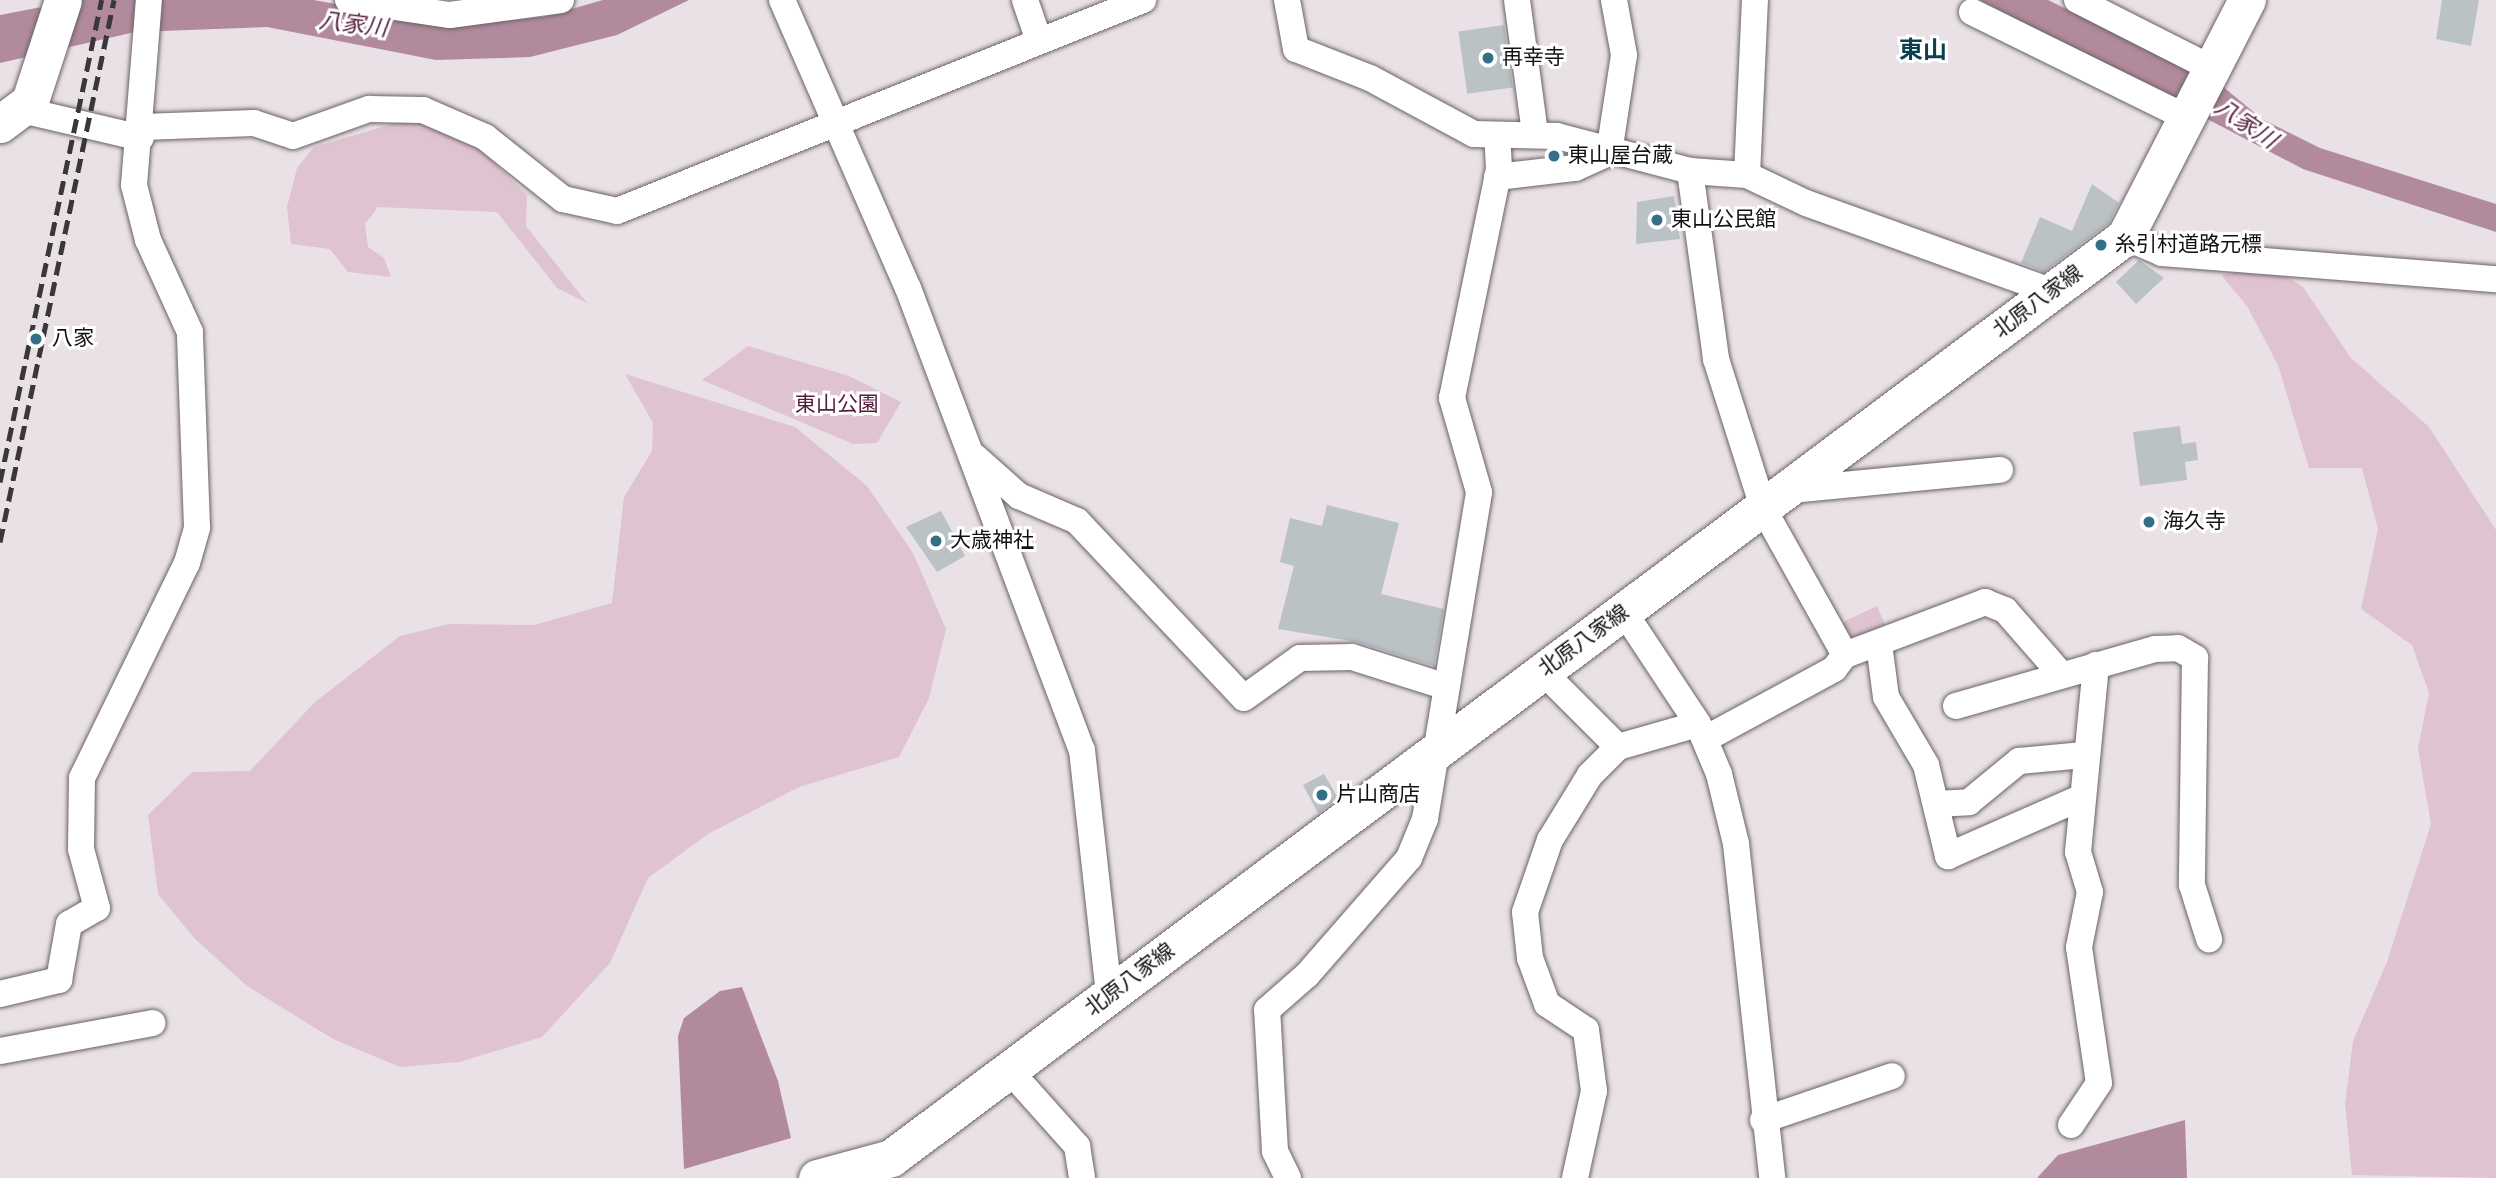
<!DOCTYPE html>
<meta charset="utf-8">
<style>
body{margin:0}
#map{position:relative;width:2496px;height:1178px;overflow:hidden;background:#e9e1e5;font-family:"Alegreya Sans","Noto Sans JP",sans-serif}
div>[style]{position:absolute}
[style*='--x']{left:calc(var(--x)*1px);top:calc(var(--y)*1px);width:calc(var(--w)*1px);rotate:calc(var(--a)*1deg)}
.green>*{inset:0;background:#dfc3d0}
.water>*{inset:0;background:#b28a9d}
.building>*{inset:0;background:#bac2c6;transform-origin:0 0}
.roads{filter:drop-shadow(0 0 2px #6a6266) drop-shadow(0 0 2px #6a6266)}
.street>*{height:26px;margin:-13px;padding:0 13px;transform-origin:13px;border-radius:13px;background:#fff}
.secondary>*{height:37px;margin:-18.5px;padding:0 18.5px;transform-origin:18.5px;border-radius:18.5px;background:#fff}
.rail>*{height:5px;margin-top:-2.5px;transform-origin:0;background:repeating-linear-gradient(90deg,#3a3738 0 14px,transparent 0 21px)}
.dots>*{width:19px;height:19px;translate:-50% -50%;box-sizing:border-box;border:4px solid #fff;border-radius:50%}
span{translate:-50% -50%;white-space:nowrap;text-align:center;line-height:1.15;-webkit-text-stroke:6px #fff;paint-order:stroke}
.poi-label{font-size:21px;color:#121011}
.left{translate:0 -50%;text-align:left}
.street-label{font-size:21px;color:#121011}
.park-label{font-size:21px;color:#511d3b}
.water-label{font-size:23px;color:#582441;font-style:italic}
.quarter-label{font-size:24px;color:#0b4051;font-weight:700}
</style>
<div id="map">
<div class="green">
<i style="clip-path:polygon(399px 122px,438px 123px,474px 143px,527px 195px,526px 226px,587px 303px,557px 288px,497px 212px,378px 207px,365px 224px,368px 247px,384px 258px,391px 277px,348px 272px,330px 249px,291px 244px,287px 207px,297px 168px,314px 147px)"></i>
<i style="clip-path:polygon(2269px 266px,2303px 287px,2351px 358px,2429px 427px,2496px 530px,2496px 1178px,2352px 1175px,2345px 1104px,2353px 1041px,2387px 962px,2431px 824px,2418px 749px,2429px 693px,2412px 645px,2361px 609px,2378px 529px,2362px 468px,2309px 468px,2278px 365px,2247px 306px,2221px 275px)"></i>
<i style="clip-path:polygon(748px 346px,849px 376px,901px 402px,877px 443px,853px 444px,702px 380px)"></i>
<i style="clip-path:polygon(625px 374px,795px 427px,867px 486px,913px 553px,946px 629px,929px 698px,899px 757px,799px 787px,708px 834px,648px 878px,610px 963px,542px 1037px,459px 1062px,400px 1067px,333px 1039px,247px 986px,194px 938px,158px 894px,148px 815px,192px 772px,250px 771px,315px 702px,400px 636px,449px 624px,534px 625px,612px 603px,624px 497px,652px 451px,653px 423px)"></i>
<i style="clip-path:polygon(1877px 606px,1887px 629px,1854px 647px,1839px 634px,1845px 621px)"></i>
</div>
<div class="water">
<i style="clip-path:polygon(78px 0,314px 0,453px 26px,543px 17px,603px 0,689px 0,617px 35px,530px 57px,436px 60px,267px 27px,135px 32px,0 63px,0 15px)"></i>
<i style="clip-path:polygon(1980px 0,2048px 0,2221px 85px,2262px 119px,2320px 148px,2496px 204px,2496px 232px,2303px 169px)"></i>
<i style="clip-path:polygon(742px 987px,778px 1081px,791px 1138px,684px 1169px,678px 1036px,684px 1018px,720px 991px)"></i>
<i style="clip-path:polygon(2185px 1120px,2187px 1178px,2037px 1178px,2058px 1155px)"></i>
</div>
<div class="building">
<i style="clip-path:polygon(2442px 0,2479px 0,2471px 46px,2436px 39px)"></i>
<i style="left:1504px;top:25px;width:63px;height:46px;rotate:82deg"></i>
<i style="clip-path:polygon(2092px 184px,2119px 203px,2109px 223px,2044px 272px,2021px 263px,2040px 217px,2072px 231px)"></i>
<i style="clip-path:polygon(1674px 196px,1680px 239px,1636px 244px,1637px 202px)"></i>
<i style="clip-path:polygon(2139px 260px,2164px 278px,2136px 304px,2116px 282px)"></i>
<i style="clip-path:polygon(2180px 426px,2182px 444px,2196px 442px,2198px 460px,2185px 462px,2187px 480px,2140px 486px,2133px 432px)"></i>
<i style="clip-path:polygon(1327px 505px,1399px 523px,1381px 594px,1444px 609px,1434px 666px,1357px 642px,1278px 629px,1294px 566px,1280px 562px,1290px 518px,1322px 526px)"></i>
<i style="clip-path:polygon(941px 511px,965px 556px,937px 572px,906px 527px)"></i>
<i style="clip-path:polygon(1324px 774px,1338px 798px,1318px 813px,1303px 785px)"></i>
</div>
<div class="roads">
<div class="street">
<i style="--x:348;--y:0;--w:103;--a:8.4"></i>
<i style="--x:450;--y:15;--w:112;--a:-7.7"></i>
<i style="--x:782;--y:0;--w:314;--a:66.4"></i>
<i style="--x:908;--y:288;--w:494;--a:69.4"></i>
<i style="--x:1082;--y:750;--w:246;--a:83.7"></i>
<i style="--x:1025;--y:0;--w:43;--a:71.1"></i>
<i style="--x:1287;--y:0;--w:50;--a:79.6"></i>
<i style="--x:1296;--y:49;--w:79;--a:21.4"></i>
<i style="--x:1370;--y:78;--w:118;--a:28.3"></i>
<i style="--x:1474;--y:134;--w:83;--a:1.4"></i>
<i style="--x:1557;--y:136;--w:138;--a:14.7"></i>
<i style="--x:1690;--y:171;--w:57;--a:4"></i>
<i style="--x:1747;--y:175;--w:65;--a:25.4"></i>
<i style="--x:1806;--y:203;--w:260;--a:19.8"></i>
<i style="--x:1517;--y:0;--w:134;--a:82.3"></i>
<i style="--x:2077;--y:0;--w:150;--a:26.9"></i>
<i style="--x:1972;--y:12;--w:240;--a:26.2"></i>
<i style="--x:22;--y:110;--w:122;--a:13.2"></i>
<i style="--x:142;--y:127;--w:112;--a:-2"></i>
<i style="--x:254;--y:123;--w:41;--a:18.4"></i>
<i style="--x:293;--y:136;--w:81;--a:-19.6"></i>
<i style="--x:369;--y:109;--w:54;--a:1.1"></i>
<i style="--x:423;--y:110;--w:68;--a:23.5"></i>
<i style="--x:485;--y:137;--w:100;--a:38.5"></i>
<i style="--x:563;--y:199;--w:55;--a:12.5"></i>
<i style="--x:617;--y:211;--w:567;--a:-21.86"></i>
<i style="--x:1690;--y:171;--w:190;--a:82.1"></i>
<i style="--x:1716;--y:359;--w:158;--a:72.4"></i>
<i style="--x:1764;--y:510;--w:166;--a:60.8"></i>
<i style="--x:1747;--y:175;--w:175;--a:-87.4"></i>
<i style="--x:1497;--y:177;--w:79;--a:-6.6"></i>
<i style="--x:1575;--y:168;--w:37;--a:-24"></i>
<i style="--x:1609;--y:153;--w:99;--a:-81.3"></i>
<i style="--x:1624;--y:55;--w:56;--a:-100.3"></i>
<i style="--x:2125;--y:237;--w:40;--a:23.4"></i>
<i style="--x:2162;--y:253;--w:335;--a:4.5"></i>
<i style="--x:975;--y:457;--w:59;--a:41.6"></i>
<i style="--x:1019;--y:496;--w:63;--a:23.3"></i>
<i style="--x:1077;--y:521;--w:243;--a:46.7"></i>
<i style="--x:1244;--y:698;--w:69;--a:-35.5"></i>
<i style="--x:1300;--y:658;--w:52;--a:-1.1"></i>
<i style="--x:1352;--y:657;--w:96;--a:17.5"></i>
<i style="--x:1791;--y:490;--w:210;--a:-5.5"></i>
<i style="--x:1624;--y:612;--w:134;--a:56.5"></i>
<i style="--x:1879;--y:644;--w:53;--a:82.5"></i>
<i style="--x:1886;--y:697;--w:79;--a:59.5"></i>
<i style="--x:1926;--y:765;--w:94;--a:76.4"></i>
<i style="--x:1948;--y:856;--w:144;--a:-23.7"></i>
<i style="--x:1542;--y:671;--w:107;--a:45"></i>
<i style="--x:1956;--y:706;--w:207;--a:-16"></i>
<i style="--x:2155;--y:649;--w:23;--a:-2"></i>
<i style="--x:2178;--y:648;--w:20;--a:30"></i>
<i style="--x:2195;--y:658;--w:227;--a:90.8"></i>
<i style="--x:2192;--y:885;--w:57;--a:72.5"></i>
<i style="--x:1707;--y:738;--w:145;--a:-28.5"></i>
<i style="--x:1834;--y:669;--w:18;--a:-52"></i>
<i style="--x:1845;--y:655;--w:150;--a:-20.7"></i>
<i style="--x:1985;--y:602;--w:22;--a:22"></i>
<i style="--x:2005;--y:610;--w:82;--a:48.9"></i>
<i style="--x:1936;--y:804;--w:33;--a:-3"></i>
<i style="--x:1969;--y:802;--w:65;--a:-39.4"></i>
<i style="--x:2019;--y:761;--w:65;--a:-5.3"></i>
<i style="--x:0;--y:994;--w:61;--a:-13.3"></i>
<i style="--x:59;--y:980;--w:57;--a:-79.9"></i>
<i style="--x:69;--y:924;--w:32;--a:-30"></i>
<i style="--x:97;--y:908;--w:61;--a:-105.2"></i>
<i style="--x:81;--y:849;--w:71;--a:-89.2"></i>
<i style="--x:82;--y:778;--w:239;--a:-64"></i>
<i style="--x:187;--y:563;--w:37;--a:-74"></i>
<i style="--x:197;--y:527;--w:195;--a:-92.1"></i>
<i style="--x:190;--y:332;--w:101;--a:-114.5"></i>
<i style="--x:148;--y:240;--w:57;--a:-104.3"></i>
<i style="--x:134;--y:185;--w:186;--a:-85.4"></i>
<i style="--x:0;--y:1051;--w:155;--a:-10.4"></i>
<i style="--x:1010;--y:1071;--w:101;--a:48.2"></i>
<i style="--x:1077;--y:1146;--w:32;--a:81"></i>
<i style="--x:1763;--y:1120;--w:136;--a:-18.8"></i>
<i style="--x:2071;--y:1125;--w:50;--a:-56.3"></i>
<i style="--x:2099;--y:1083;--w:137;--a:-98.4"></i>
<i style="--x:2079;--y:947;--w:56;--a:-78.7"></i>
<i style="--x:2090;--y:892;--w:42;--a:-106.7"></i>
<i style="--x:2078;--y:852;--w:188;--a:-84.5"></i>
<i style="--x:1288;--y:1178;--w:30;--a:-116"></i>
<i style="--x:1275;--y:1151;--w:141;--a:-93.2"></i>
<i style="--x:1267;--y:1010;--w:53;--a:-41.2"></i>
<i style="--x:1307;--y:975;--w:155;--a:-48.9"></i>
<i style="--x:1409;--y:858;--w:42;--a:-67.7"></i>
<i style="--x:1425;--y:819;--w:331;--a:-80.6"></i>
<i style="--x:1479;--y:492;--w:98;--a:-106"></i>
<i style="--x:1452;--y:398;--w:234;--a:-78.4"></i>
<i style="--x:1499;--y:169;--w:33;--a:-93"></i>
<i style="--x:1575;--y:1178;--w:89;--a:-77.7"></i>
<i style="--x:1594;--y:1091;--w:62;--a:-97.5"></i>
<i style="--x:1586;--y:1030;--w:47;--a:-146.3"></i>
<i style="--x:1547;--y:1004;--w:49;--a:-110.3"></i>
<i style="--x:1530;--y:958;--w:46;--a:-96.2"></i>
<i style="--x:1525;--y:912;--w:76;--a:-70.9"></i>
<i style="--x:1550;--y:840;--w:76;--a:-58.4"></i>
<i style="--x:1590;--y:775;--w:40;--a:-45"></i>
<i style="--x:1618;--y:747;--w:83;--a:-16"></i>
<i style="--x:1698;--y:724;--w:54;--a:67.2"></i>
<i style="--x:1719;--y:774;--w:72;--a:76.3"></i>
<i style="--x:1736;--y:844;--w:336;--a:83.8"></i>
</div>
<div class="secondary">
<i style="--x:0;--y:124;--w:38;--a:-37"></i>
<i style="--x:30;--y:101;--w:106;--a:-71.9"></i>
<i style="--x:817;--y:1178;--w:77;--a:-15.1"></i>
<i style="--x:891;--y:1158;--w:1540;--a:-36.74"></i>
<i style="--x:2125;--y:237;--w:267;--a:-62.8"></i>
</div>
</div>
<div class="rail">
<i style="--x:0;--y:482;--w:493;--a:-78.1"></i>
<i style="--x:0;--y:542;--w:554;--a:-78.12"></i>
</div>
<div class="dots">
<i style="left:1488px;top:58px;background:#337087"></i>
<i style="left:1554px;top:156px;background:#337087"></i>
<i style="left:1657px;top:220px;background:#337087"></i>
<i style="left:2101px;top:245px;background:#337087"></i>
<i style="left:36px;top:339px;background:#337087"></i>
<i style="left:2149px;top:522px;background:#337087"></i>
<i style="left:936px;top:541px;background:#337087"></i>
<i style="left:1322px;top:795px;background:#337087"></i>
</div>
<div class="poi-label">
<span class="left" style="left:1502px;top:58px">再幸寺</span>
<span class="left" style="left:1568px;top:156px">東山屋台蔵</span>
<span class="left" style="left:1671px;top:220px">東山公民館</span>
<span class="left" style="left:2115px;top:245px">糸引村道路元標</span>
<span class="left" style="left:52px;top:339px">八家</span>
<span class="left" style="left:2163px;top:522px">海久寺</span>
<span class="left" style="left:950px;top:541px">大歳神社</span>
<span class="left" style="left:1336px;top:795px">片山商店</span>
</div>
<div class="street-label">
<span style="left:2038px;top:302px;rotate:-37deg">北原八家線</span>
<span style="left:1584px;top:641px;rotate:-36deg">北原八家線</span>
<span style="left:1130px;top:980px;rotate:-37deg">北原八家線</span>
</div>
<div class="park-label">
<span style="left:837px;top:405px">東山公園</span>
</div>
<div class="water-label">
<span style="left:353px;top:26px;rotate:7deg">八家川</span>
<span style="left:2245px;top:125px;rotate:34deg">八家川</span>
</div>
<div class="quarter-label">
<span style="left:1923px;top:52px">東山</span>
</div>
</div>
